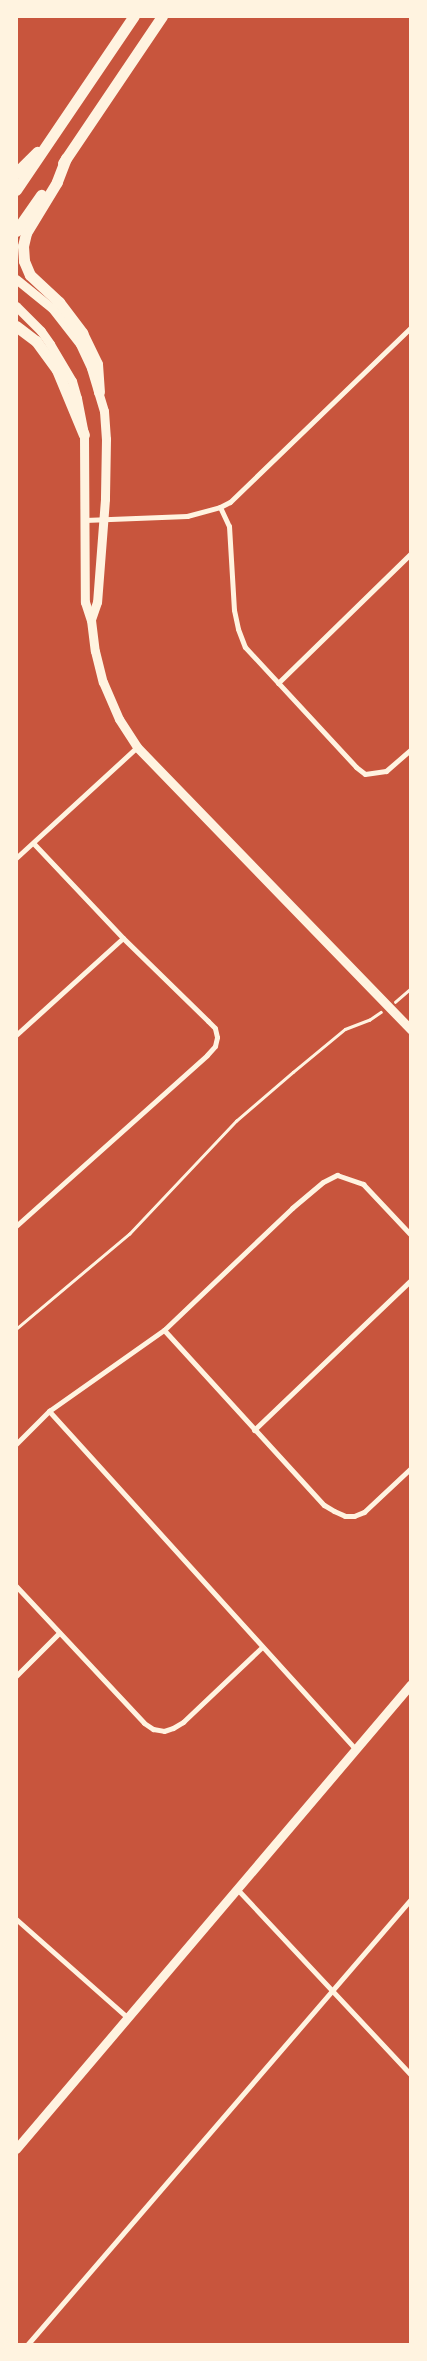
<!DOCTYPE html>
<style>
body{margin:0}
#map{position:relative;width:427px;height:2361px;overflow:hidden;background:#c8553d;font-family:Cabin,sans-serif}
div>[style]{position:absolute}
[style*='--x']{left:calc(var(--x)*1px);top:calc(var(--y)*1px);width:calc(var(--w)*1px);rotate:calc(var(--a)*1deg)}
.path>*{height:2.5px;margin:-1.25px;padding:0 1.25px;transform-origin:1.25px;border-radius:1.25px;background:#fff3e0}
.minor>*{height:5px;margin:-2.5px;padding:0 2.5px;transform-origin:2.5px;border-radius:2.5px;background:#fff3e0}
.tertiary>*{height:9px;margin:-4.5px;padding:0 4.5px;transform-origin:4.5px;border-radius:4.5px;background:#fff3e0}
.primary>*{height:11px;margin:-5.5px;padding:0 5.5px;transform-origin:5.5px;border-radius:5.5px;background:#fff3e0}
span{translate:-50% -50%;white-space:nowrap;text-align:center;line-height:1.15;-webkit-text-stroke:4.5px #fff3e0;paint-order:stroke}
.frame{position:absolute;inset:0;border:18px solid #fff3e0;pointer-events:none}
</style>
<div id="map">
<div class="path">
<i style="--x:395;--y:1002;--w:21;--a:-41"></i>
<i style="--x:16;--y:1329;--w:148;--a:-40.1"></i>
<i style="--x:129;--y:1234;--w:156;--a:-46.6"></i>
<i style="--x:236;--y:1121;--w:75;--a:-40.7"></i>
<i style="--x:293;--y:1072;--w:67;--a:-39.6"></i>
<i style="--x:345;--y:1029;--w:26;--a:-21"></i>
<i style="--x:369;--y:1020;--w:14;--a:-34"></i>
</div>
<div class="minor">
<i style="--x:220;--y:507;--w:21;--a:65"></i>
<i style="--x:229;--y:526;--w:84;--a:86.6"></i>
<i style="--x:234;--y:610;--w:19;--a:78"></i>
<i style="--x:238;--y:629;--w:19;--a:69"></i>
<i style="--x:245;--y:647;--w:163;--a:47.2"></i>
<i style="--x:356;--y:767;--w:11;--a:38"></i>
<i style="--x:365;--y:774;--w:21;--a:-8"></i>
<i style="--x:386;--y:771;--w:33;--a:-41"></i>
<i style="--x:85;--y:520;--w:102;--a:-2.2"></i>
<i style="--x:187;--y:516;--w:34;--a:-15"></i>
<i style="--x:220;--y:507;--w:11;--a:-27"></i>
<i style="--x:230;--y:502;--w:252;--a:-44"></i>
<i style="--x:278;--y:683;--w:186;--a:-44.3"></i>
<i style="--x:16;--y:858;--w:164;--a:-42.5"></i>
<i style="--x:16;--y:1035;--w:144;--a:-42.2"></i>
<i style="--x:16;--y:1226;--w:256;--a:-41.8"></i>
<i style="--x:207;--y:1055;--w:12;--a:-48"></i>
<i style="--x:215;--y:1046;--w:9;--a:-77"></i>
<i style="--x:217;--y:1037;--w:9;--a:-103"></i>
<i style="--x:215;--y:1028;--w:10;--a:-135"></i>
<i style="--x:208;--y:1021;--w:119;--a:-135.7"></i>
<i style="--x:123;--y:938;--w:129;--a:-133.4"></i>
<i style="--x:164;--y:1330;--w:237;--a:47.6"></i>
<i style="--x:324;--y:1505;--w:12;--a:31"></i>
<i style="--x:334;--y:1511;--w:12;--a:24"></i>
<i style="--x:345;--y:1516;--w:9;--a:0"></i>
<i style="--x:354;--y:1516;--w:11;--a:-22"></i>
<i style="--x:364;--y:1512;--w:64;--a:-43.1"></i>
<i style="--x:49;--y:1411;--w:455;--a:47.8"></i>
<i style="--x:254;--y:1430;--w:217;--a:-43.7"></i>
<i style="--x:16;--y:1444;--w:47;--a:-45"></i>
<i style="--x:49;--y:1411;--w:141;--a:-35.2"></i>
<i style="--x:164;--y:1330;--w:177;--a:-43.6"></i>
<i style="--x:292;--y:1208;--w:40;--a:-40"></i>
<i style="--x:323;--y:1182;--w:16;--a:-27"></i>
<i style="--x:337;--y:1175;--w:28;--a:19"></i>
<i style="--x:363;--y:1184;--w:70;--a:46.7"></i>
<i style="--x:16;--y:1586;--w:187;--a:46.9"></i>
<i style="--x:144;--y:1723;--w:11;--a:34"></i>
<i style="--x:153;--y:1729;--w:11;--a:10"></i>
<i style="--x:164;--y:1731;--w:9;--a:-18"></i>
<i style="--x:173;--y:1728;--w:12;--a:-31"></i>
<i style="--x:183;--y:1722;--w:109;--a:-43.5"></i>
<i style="--x:16;--y:1676;--w:61;--a:-45"></i>
<i style="--x:238;--y:1890;--w:253;--a:46.9"></i>
<i style="--x:16;--y:1919;--w:149;--a:41.5"></i>
<i style="--x:27;--y:2345;--w:589;--a:-49.27"></i>
</div>
<div class="tertiary">
<i style="--x:16;--y:279;--w:46;--a:38.9"></i>
<i style="--x:52;--y:308;--w:46;--a:52.1"></i>
<i style="--x:80;--y:344;--w:26;--a:65"></i>
<i style="--x:91;--y:368;--w:45;--a:73.2"></i>
<i style="--x:104;--y:411;--w:28;--a:86"></i>
<i style="--x:106;--y:439;--w:60;--a:91"></i>
<i style="--x:105;--y:499;--w:103;--a:94.4"></i>
<i style="--x:97;--y:602;--w:18;--a:109"></i>
<i style="--x:16;--y:306;--w:35;--a:45"></i>
<i style="--x:41;--y:331;--w:16;--a:55"></i>
<i style="--x:50;--y:344;--w:43;--a:59.3"></i>
<i style="--x:72;--y:381;--w:18;--a:74"></i>
<i style="--x:77;--y:398;--w:38;--a:79"></i>
<i style="--x:84;--y:435;--w:167;--a:89.7"></i>
<i style="--x:85;--y:602;--w:19;--a:72"></i>
<i style="--x:91;--y:620;--w:31;--a:83"></i>
<i style="--x:95;--y:651;--w:32;--a:76"></i>
<i style="--x:103;--y:682;--w:40;--a:66.6"></i>
<i style="--x:119;--y:719;--w:33;--a:57"></i>
<i style="--x:137;--y:747;--w:394;--a:45.9"></i>
<i style="--x:16;--y:2149;--w:610;--a:-49.65"></i>
</div>
<div class="primary">
<i style="--x:66;--y:158;--w:26;--a:111"></i>
<i style="--x:57;--y:182;--w:60;--a:121.3"></i>
<i style="--x:26;--y:233;--w:13;--a:103"></i>
<i style="--x:23;--y:246;--w:15;--a:86"></i>
<i style="--x:24;--y:261;--w:15;--a:67"></i>
<i style="--x:30;--y:275;--w:40;--a:43"></i>
<i style="--x:59;--y:302;--w:39;--a:53"></i>
<i style="--x:82;--y:333;--w:34;--a:64"></i>
<i style="--x:97;--y:364;--w:28;--a:86"></i>
<i style="--x:63;--y:163;--w:177;--a:-56"></i>
<i style="--x:16;--y:173;--w:30;--a:-45"></i>
<i style="--x:16;--y:190;--w:210;--a:-55.9"></i>
<i style="--x:16;--y:231;--w:44;--a:-55.2"></i>
<i style="--x:16;--y:326;--w:25;--a:37"></i>
<i style="--x:36;--y:341;--w:36;--a:54"></i>
<i style="--x:57;--y:370;--w:70;--a:67.4"></i>
</div>
<div class="frame"></div>
</div>
